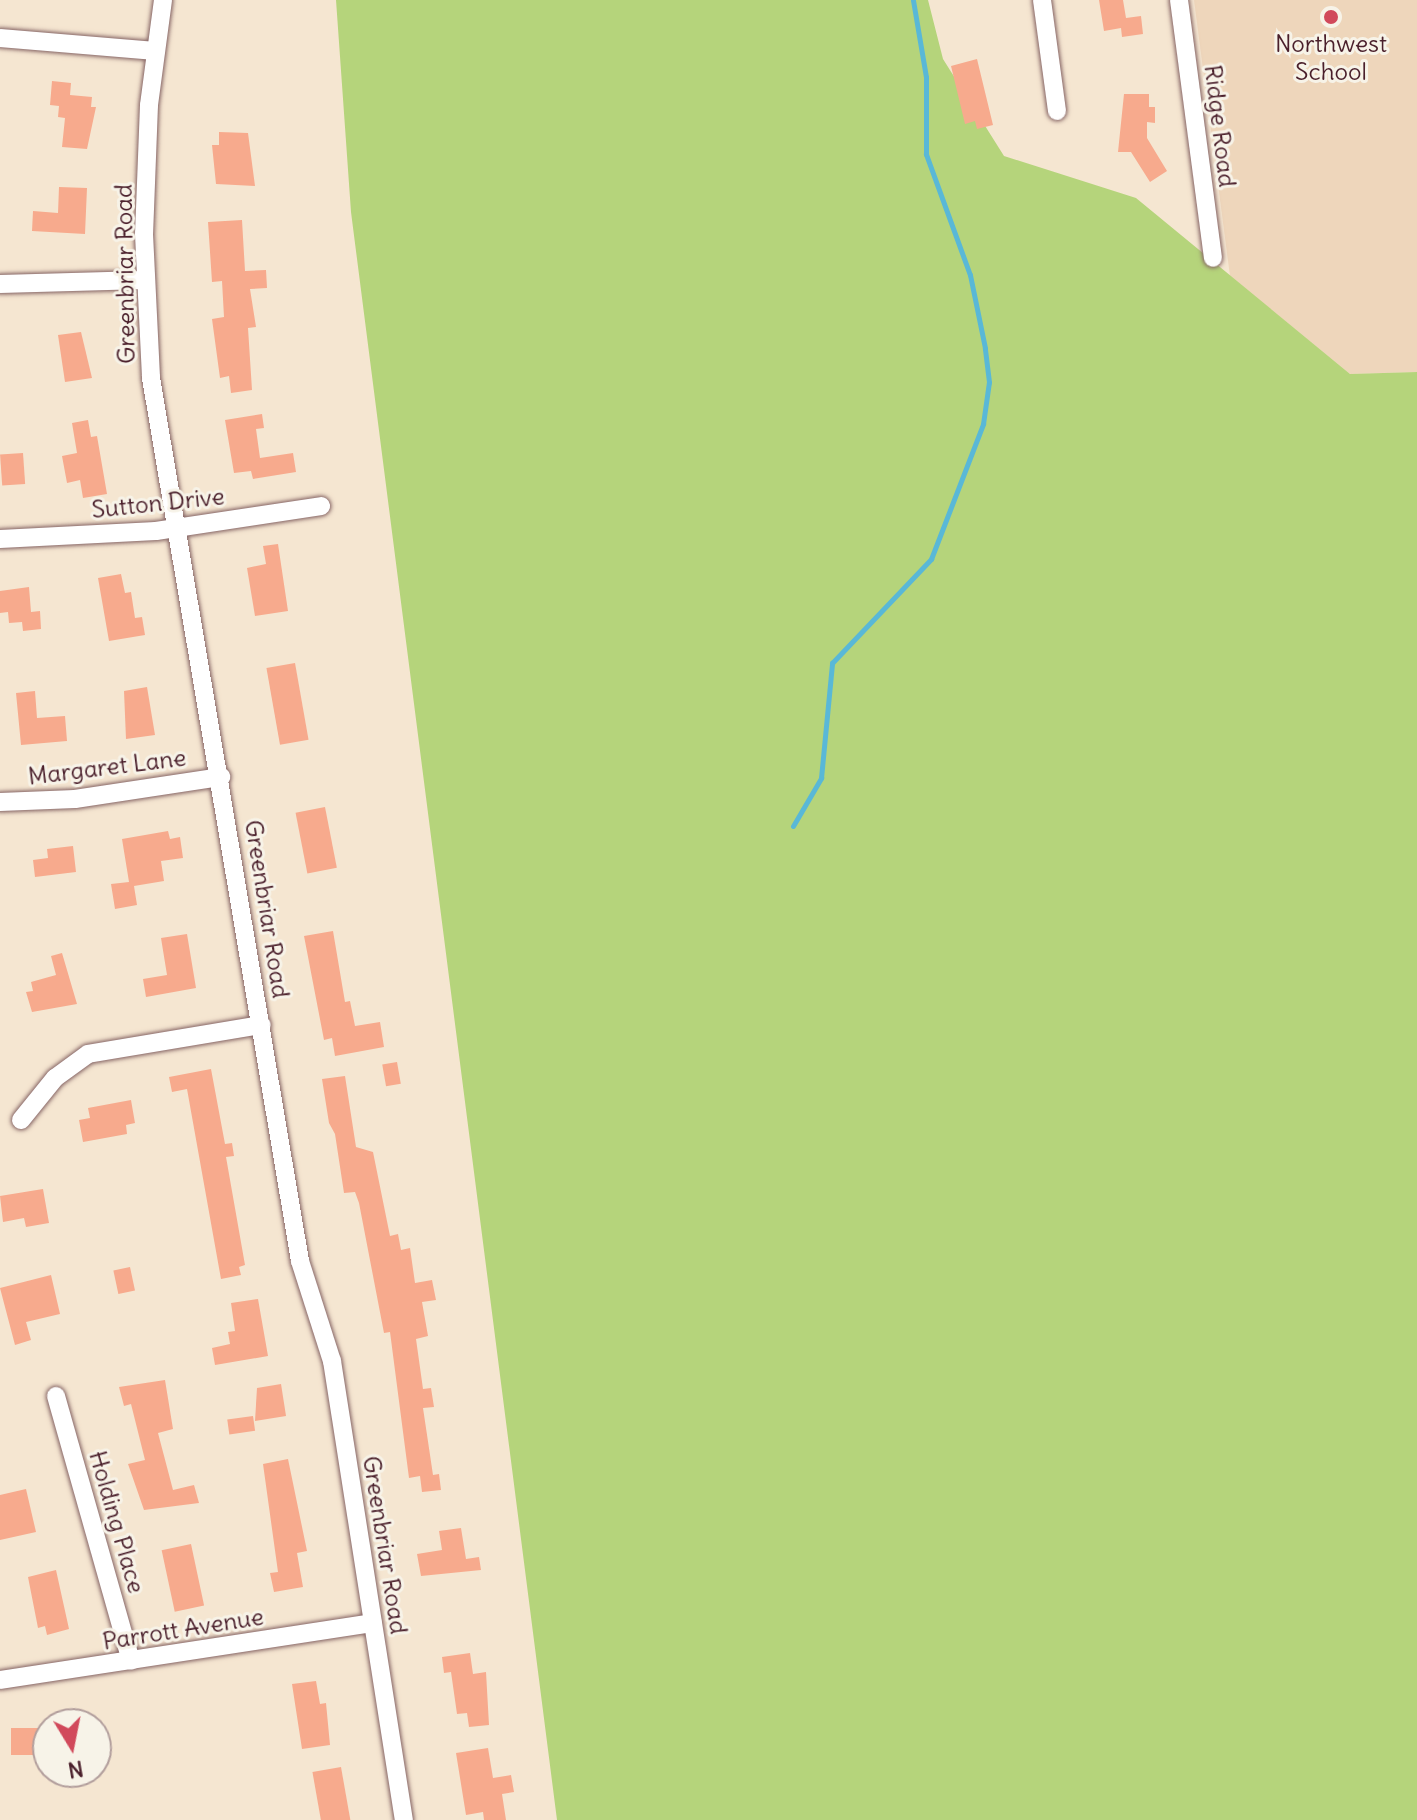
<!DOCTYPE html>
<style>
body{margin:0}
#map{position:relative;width:1417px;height:1820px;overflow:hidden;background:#f5e6d1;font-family:Delius,sans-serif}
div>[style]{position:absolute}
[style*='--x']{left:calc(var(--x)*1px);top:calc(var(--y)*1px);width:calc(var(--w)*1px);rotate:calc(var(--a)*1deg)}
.built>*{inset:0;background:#eed6bb}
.green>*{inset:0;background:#b5d47b}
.stream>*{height:5px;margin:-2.5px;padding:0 2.5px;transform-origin:2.5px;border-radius:2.5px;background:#59b8d7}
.building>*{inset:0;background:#f7aa8d;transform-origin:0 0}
.roads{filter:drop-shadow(0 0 2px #866565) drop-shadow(0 0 2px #866565)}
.minor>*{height:18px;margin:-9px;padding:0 9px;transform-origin:9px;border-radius:9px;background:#fff}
.dots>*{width:22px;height:22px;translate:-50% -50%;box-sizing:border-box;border:4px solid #f7f3e8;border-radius:50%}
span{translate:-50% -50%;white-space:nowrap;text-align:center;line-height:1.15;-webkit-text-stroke:6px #f7f3e8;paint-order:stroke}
.poi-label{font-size:24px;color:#4a1f2b}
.street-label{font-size:24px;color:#4a1f2b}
.north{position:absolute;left:32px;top:1708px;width:80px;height:80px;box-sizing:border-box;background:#f7f3e8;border:2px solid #b29e9c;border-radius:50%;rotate:170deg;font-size:22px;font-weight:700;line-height:32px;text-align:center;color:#4a1f2b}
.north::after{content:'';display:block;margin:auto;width:28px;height:36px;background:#d1495b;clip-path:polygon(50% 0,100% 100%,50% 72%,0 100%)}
</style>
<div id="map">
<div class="built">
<i style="clip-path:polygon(1194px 0,1417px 0,1417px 372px,1350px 374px,1230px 276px)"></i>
</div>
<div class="green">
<i style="clip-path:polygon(336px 0,928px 0,943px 59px,1004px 156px,1136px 198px,1350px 374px,1417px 372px,1417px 1820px,557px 1820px,351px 212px)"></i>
</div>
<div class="stream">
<i style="--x:793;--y:826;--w:56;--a:-59.7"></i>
<i style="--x:821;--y:778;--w:116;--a:-84.5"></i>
<i style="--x:832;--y:663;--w:144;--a:-46.4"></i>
<i style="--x:931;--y:559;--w:145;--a:-68.9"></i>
<i style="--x:983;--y:424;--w:42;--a:-81.9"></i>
<i style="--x:989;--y:382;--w:34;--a:-97"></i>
<i style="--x:985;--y:348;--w:75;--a:-101.6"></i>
<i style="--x:970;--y:275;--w:129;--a:-110"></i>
<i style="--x:926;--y:154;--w:77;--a:-90"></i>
<i style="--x:926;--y:77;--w:78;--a:-99.6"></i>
</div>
<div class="building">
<i style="clip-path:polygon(1099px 0,1123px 0,1126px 18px,1141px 16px,1143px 34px,1122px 37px,1121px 28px,1104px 31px)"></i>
<i style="clip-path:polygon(977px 59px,993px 125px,977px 129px,975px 121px,965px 124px,951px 66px)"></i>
<i style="clip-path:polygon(52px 81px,71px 83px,70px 95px,92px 97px,91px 107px,96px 107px,87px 149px,62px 147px,65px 118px,58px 117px,59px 106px,50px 105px)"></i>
<i style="clip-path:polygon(1124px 94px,1149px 94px,1149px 107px,1155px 107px,1155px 123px,1147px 122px,1147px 138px,1167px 171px,1150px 182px,1131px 152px,1118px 152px)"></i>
<i style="clip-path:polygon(219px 132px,248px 133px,255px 186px,216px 184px,212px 145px,219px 145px)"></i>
<i style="clip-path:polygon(59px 187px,87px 188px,85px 234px,32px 231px,33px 211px,58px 213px)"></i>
<i style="clip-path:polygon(242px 220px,245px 271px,266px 270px,267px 288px,250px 289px,256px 327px,248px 328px,252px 390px,231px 393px,229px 376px,220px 378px,212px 319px,224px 317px,222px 281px,212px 282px,208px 222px)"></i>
<i style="clip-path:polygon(81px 332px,92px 378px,65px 382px,58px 335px)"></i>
<i style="clip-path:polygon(262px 414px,264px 428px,256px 429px,260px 458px,293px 453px,296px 472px,253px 479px,251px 471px,234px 473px,225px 420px)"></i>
<i style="clip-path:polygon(88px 420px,91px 437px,97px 436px,107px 494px,83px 498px,80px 480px,67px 483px,62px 456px,77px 453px,72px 423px)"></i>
<i style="left:23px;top:453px;width:31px;height:23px;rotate:86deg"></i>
<i style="clip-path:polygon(278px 544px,288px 611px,255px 616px,247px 568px,266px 564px,263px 546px)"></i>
<i style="clip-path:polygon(121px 574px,125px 593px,131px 592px,135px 618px,142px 617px,145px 635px,109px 641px,98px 578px)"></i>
<i style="clip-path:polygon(29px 587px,31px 612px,40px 611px,41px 629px,23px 631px,22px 622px,9px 623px,8px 612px,0 613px,0 591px)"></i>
<i style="left:295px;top:663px;width:78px;height:29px;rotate:80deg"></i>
<i style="clip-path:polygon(147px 687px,155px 735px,126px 739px,124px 691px)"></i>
<i style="clip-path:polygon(35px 691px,37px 718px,65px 716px,67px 741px,21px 745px,16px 693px)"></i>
<i style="left:325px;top:807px;width:62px;height:30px;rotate:79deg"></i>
<i style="clip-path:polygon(168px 831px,170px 839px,180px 837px,183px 858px,161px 861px,164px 881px,134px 886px,137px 905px,115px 909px,111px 884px,129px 882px,122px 839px)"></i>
<i style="clip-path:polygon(73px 846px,76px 872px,35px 877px,33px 860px,48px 858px,47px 849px)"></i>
<i style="clip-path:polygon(333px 931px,345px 1002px,350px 1001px,355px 1026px,380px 1022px,384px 1047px,335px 1056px,332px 1038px,324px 1040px,304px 936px)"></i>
<i style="clip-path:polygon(187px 934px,196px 988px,146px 997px,143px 979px,167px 975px,161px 938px)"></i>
<i style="clip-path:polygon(62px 953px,77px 1004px,32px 1012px,26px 992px,33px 991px,31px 982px,56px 975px,51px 956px)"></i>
<i style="left:397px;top:1062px;width:22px;height:15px;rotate:80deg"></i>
<i style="clip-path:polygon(211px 1069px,225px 1144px,232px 1143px,234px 1156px,226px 1157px,245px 1265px,239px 1267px,241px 1275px,221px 1279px,187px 1089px,172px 1092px,169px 1077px)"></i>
<i style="clip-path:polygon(345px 1076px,356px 1147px,373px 1152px,390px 1236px,398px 1234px,401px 1250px,410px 1248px,415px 1283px,432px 1280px,436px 1300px,422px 1302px,428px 1336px,416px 1339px,423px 1389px,431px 1388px,434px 1407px,423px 1408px,433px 1475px,439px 1474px,441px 1490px,422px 1492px,420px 1476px,409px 1478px,390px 1332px,384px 1333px,359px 1203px,355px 1192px,344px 1193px,335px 1134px,329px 1123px,322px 1079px)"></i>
<i style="clip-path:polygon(131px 1100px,135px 1123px,126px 1125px,127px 1134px,83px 1142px,79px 1120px,90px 1118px,88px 1108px)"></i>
<i style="clip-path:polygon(43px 1189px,49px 1223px,26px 1227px,24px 1218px,3px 1222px,0 1196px)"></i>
<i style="left:130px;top:1267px;width:24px;height:17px;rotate:78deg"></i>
<i style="clip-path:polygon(51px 1275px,60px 1314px,26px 1322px,31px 1340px,15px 1345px,0 1288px)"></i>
<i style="clip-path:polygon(258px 1299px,268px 1356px,215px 1365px,212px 1348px,230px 1344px,228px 1332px,235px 1331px,231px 1303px)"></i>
<i style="clip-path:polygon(165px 1380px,173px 1429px,158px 1433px,173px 1490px,194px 1485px,199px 1503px,144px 1510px,128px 1464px,145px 1460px,131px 1404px,124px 1406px,119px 1387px)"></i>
<i style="clip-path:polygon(281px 1384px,286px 1416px,255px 1421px,257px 1388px)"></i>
<i style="left:253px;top:1416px;width:15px;height:26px;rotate:82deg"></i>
<i style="clip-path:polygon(288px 1459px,307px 1551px,297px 1553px,303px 1587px,274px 1592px,270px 1573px,278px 1572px,263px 1464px)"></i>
<i style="clip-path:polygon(26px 1489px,36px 1532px,0 1540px,0 1495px)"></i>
<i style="clip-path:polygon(461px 1528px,466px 1559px,479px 1557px,481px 1570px,421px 1576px,417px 1554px,442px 1550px,439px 1531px)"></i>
<i style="left:191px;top:1544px;width:63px;height:30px;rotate:78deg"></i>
<i style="clip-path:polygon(56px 1570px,69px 1629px,47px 1635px,45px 1626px,38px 1628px,28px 1577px)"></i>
<i style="clip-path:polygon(470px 1653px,473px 1674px,486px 1672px,489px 1725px,469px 1727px,467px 1713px,457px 1714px,451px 1672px,444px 1673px,442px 1657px)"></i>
<i style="clip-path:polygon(316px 1681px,320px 1704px,326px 1703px,330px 1745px,302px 1749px,292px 1684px)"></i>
<i style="left:48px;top:1728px;width:27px;height:37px;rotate:90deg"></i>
<i style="clip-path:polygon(488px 1748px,493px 1778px,511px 1775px,514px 1792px,502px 1794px,506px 1820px,484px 1820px,483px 1812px,466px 1815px,456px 1753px)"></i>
<i style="left:341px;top:1767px;width:54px;height:29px;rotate:80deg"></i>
</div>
<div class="roads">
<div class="minor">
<i style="--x:163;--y:0;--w:106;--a:97.6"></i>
<i style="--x:149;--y:105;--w:129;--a:92.2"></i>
<i style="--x:144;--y:234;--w:144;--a:87.2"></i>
<i style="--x:151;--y:378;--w:895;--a:80.42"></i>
<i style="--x:300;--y:1261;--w:105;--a:72.3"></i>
<i style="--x:332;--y:1361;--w:465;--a:81.1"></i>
<i style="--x:1042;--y:0;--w:112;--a:82.3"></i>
<i style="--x:1179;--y:0;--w:260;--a:82.5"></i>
<i style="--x:0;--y:38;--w:156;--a:4.8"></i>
<i style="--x:0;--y:284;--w:144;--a:-1.6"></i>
<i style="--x:0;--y:539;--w:156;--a:-2.9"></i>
<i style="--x:156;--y:531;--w:167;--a:-8.6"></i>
<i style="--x:0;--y:802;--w:75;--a:-2.3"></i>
<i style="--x:75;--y:799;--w:148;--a:-8.6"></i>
<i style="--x:21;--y:1120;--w:54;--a:-51"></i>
<i style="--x:55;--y:1078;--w:41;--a:-36"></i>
<i style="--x:88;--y:1054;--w:176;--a:-9.5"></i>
<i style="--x:56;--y:1396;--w:275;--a:74.2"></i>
<i style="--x:0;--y:1680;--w:377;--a:-8.7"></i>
</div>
</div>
<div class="dots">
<i style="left:1331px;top:17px;background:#d1495b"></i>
</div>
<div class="poi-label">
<span style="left:1331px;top:58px">Northwest<br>School</span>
</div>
<div class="street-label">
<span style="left:1220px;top:126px;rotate:83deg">Ridge Road</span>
<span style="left:125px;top:274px;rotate:-91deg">Greenbriar Road</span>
<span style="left:158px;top:503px;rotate:-6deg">Sutton Drive</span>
<span style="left:107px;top:767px;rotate:-7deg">Margaret Lane</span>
<span style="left:267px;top:909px;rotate:81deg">Greenbriar Road</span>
<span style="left:117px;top:1522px;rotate:74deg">Holding Place</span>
<span style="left:385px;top:1545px;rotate:81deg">Greenbriar Road</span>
<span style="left:183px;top:1629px;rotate:-9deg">Parrott Avenue</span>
</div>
<div class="north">N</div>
</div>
